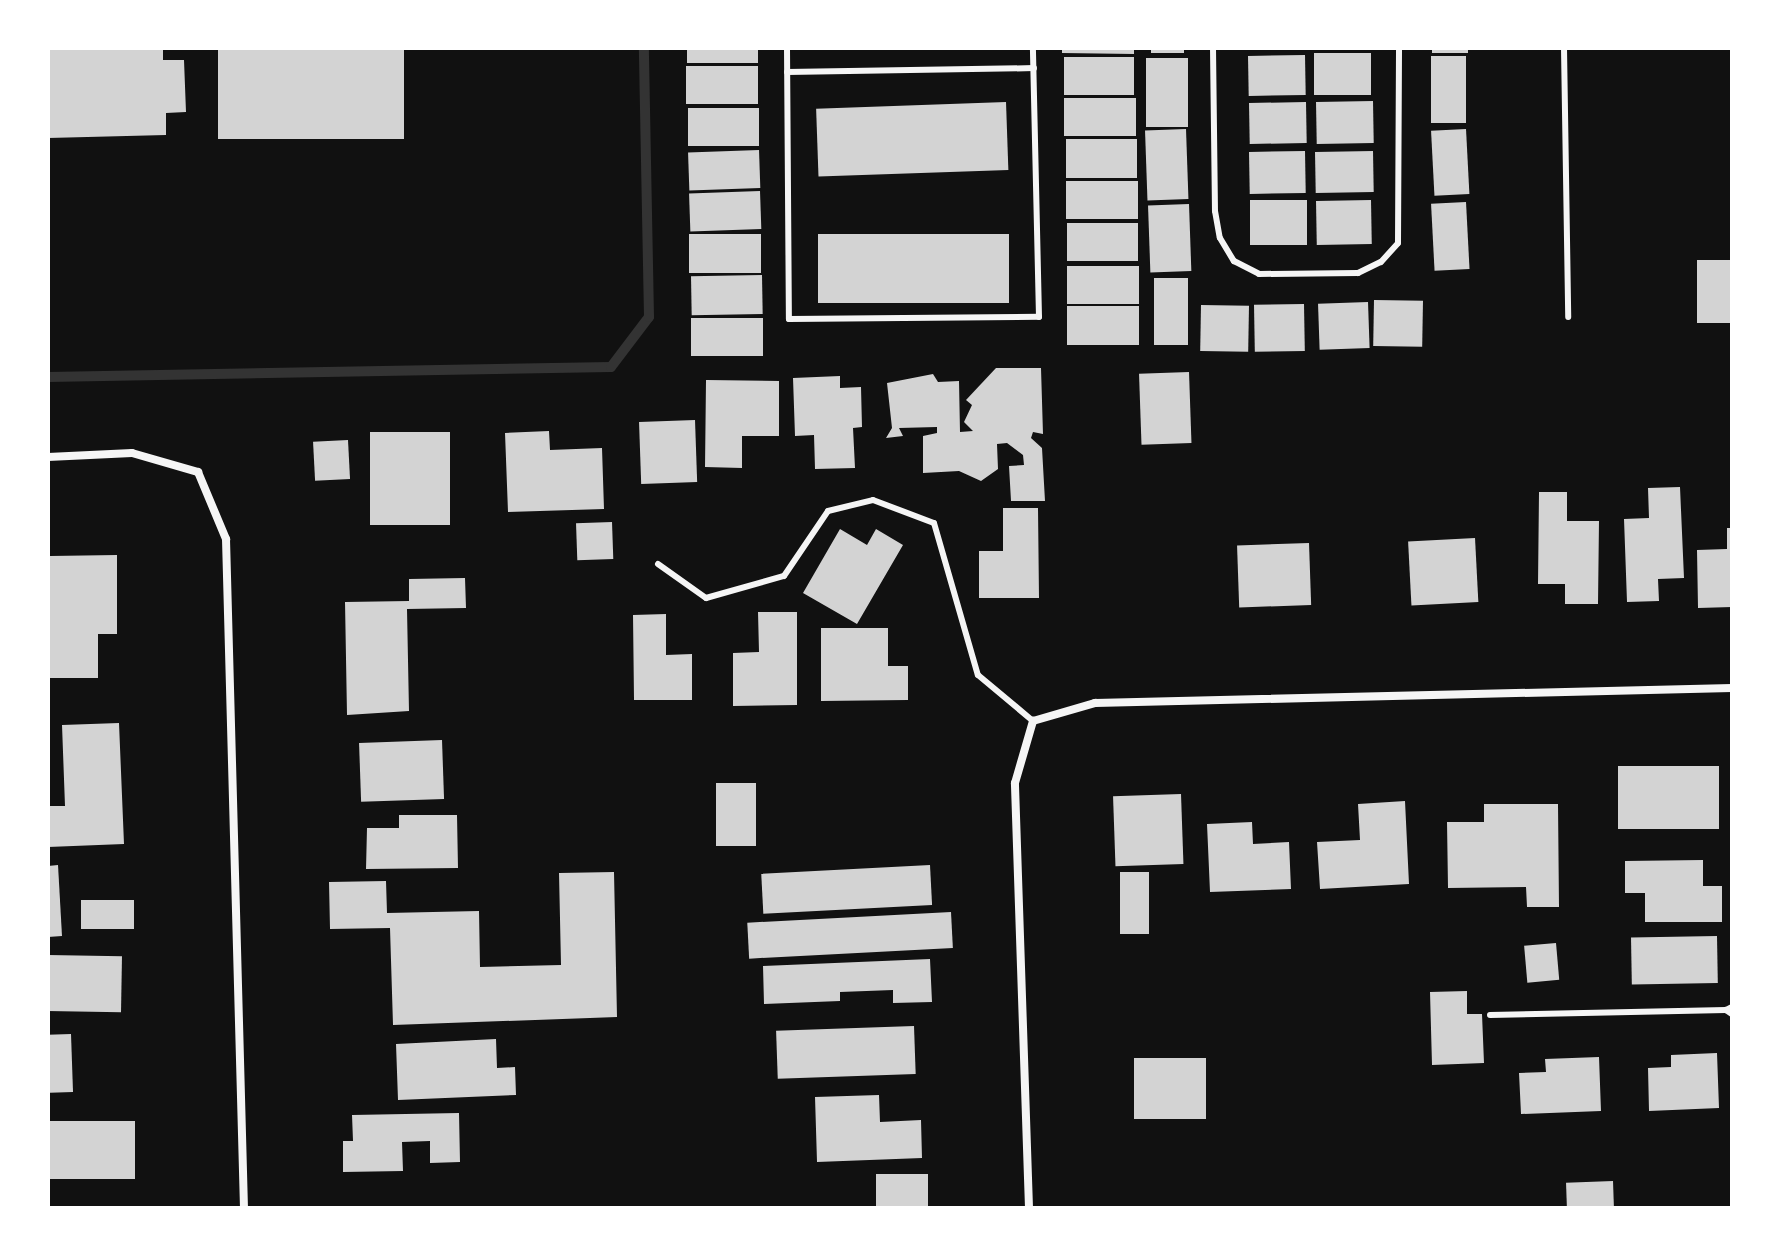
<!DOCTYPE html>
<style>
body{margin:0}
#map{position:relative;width:1780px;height:1256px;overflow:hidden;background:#111;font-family:Barlow,sans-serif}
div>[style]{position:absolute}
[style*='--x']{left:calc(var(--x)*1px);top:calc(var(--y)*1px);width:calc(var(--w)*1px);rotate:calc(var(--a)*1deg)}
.stream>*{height:10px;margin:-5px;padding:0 5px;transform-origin:5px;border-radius:5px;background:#333}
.building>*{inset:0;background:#d3d3d3;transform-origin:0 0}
.service>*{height:6px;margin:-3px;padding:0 3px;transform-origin:3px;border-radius:3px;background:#f5f5f5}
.minor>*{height:8px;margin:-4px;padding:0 4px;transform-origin:4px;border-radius:4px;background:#f5f5f5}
span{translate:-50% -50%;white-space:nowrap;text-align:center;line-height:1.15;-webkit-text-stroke:6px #fff;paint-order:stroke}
.frame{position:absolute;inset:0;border:50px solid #fff;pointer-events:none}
</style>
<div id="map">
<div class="stream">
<i style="--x:48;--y:377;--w:563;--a:-1.02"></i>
<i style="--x:611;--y:367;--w:63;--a:-52.8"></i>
<i style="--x:649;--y:317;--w:269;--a:-91.1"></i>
</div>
<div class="building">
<i style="clip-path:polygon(48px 48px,163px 48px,163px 60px,184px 60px,186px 112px,166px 113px,166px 135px,48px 138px)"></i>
<i style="left:218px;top:48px;width:186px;height:91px"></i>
<i style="left:687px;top:48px;width:71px;height:15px"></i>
<i style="clip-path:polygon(1062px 48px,1134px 48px,1134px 54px,1062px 53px)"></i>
<i style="left:1151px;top:48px;width:33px;height:5px"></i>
<i style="left:1432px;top:48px;width:36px;height:5px"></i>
<i style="left:1371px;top:53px;width:42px;height:57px;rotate:90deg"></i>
<i style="left:1305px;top:55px;width:40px;height:57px;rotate:89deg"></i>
<i style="left:1431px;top:56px;width:35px;height:67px"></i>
<i style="left:1064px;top:57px;width:70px;height:38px"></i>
<i style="left:1146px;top:58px;width:42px;height:69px"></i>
<i style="left:758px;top:66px;width:38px;height:72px;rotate:90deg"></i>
<i style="left:1136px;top:98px;width:38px;height:72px;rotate:90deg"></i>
<i style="left:1373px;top:101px;width:42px;height:57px;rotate:89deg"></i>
<i style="left:1006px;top:102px;width:68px;height:190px;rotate:88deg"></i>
<i style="left:1306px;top:102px;width:41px;height:57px;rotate:89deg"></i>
<i style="left:759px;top:108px;width:38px;height:71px;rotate:90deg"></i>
<i style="left:1186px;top:129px;width:70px;height:41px;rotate:88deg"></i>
<i style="left:1466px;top:129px;width:65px;height:35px;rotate:87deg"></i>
<i style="left:1137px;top:139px;width:39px;height:71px;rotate:90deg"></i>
<i style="left:759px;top:150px;width:38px;height:71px;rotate:88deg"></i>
<i style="left:1305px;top:151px;width:42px;height:56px;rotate:89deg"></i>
<i style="left:1373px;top:151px;width:41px;height:58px;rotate:89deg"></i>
<i style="left:1138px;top:181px;width:38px;height:72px;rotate:90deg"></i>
<i style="left:760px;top:191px;width:38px;height:71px;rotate:88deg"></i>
<i style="left:1307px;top:200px;width:45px;height:57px;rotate:90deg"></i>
<i style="left:1371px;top:200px;width:44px;height:55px;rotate:89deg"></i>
<i style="left:1466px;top:202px;width:67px;height:35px;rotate:87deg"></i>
<i style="left:1189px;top:204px;width:67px;height:41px;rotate:88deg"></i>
<i style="left:1138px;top:223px;width:38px;height:71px;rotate:90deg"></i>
<i style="left:761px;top:234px;width:39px;height:72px;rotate:90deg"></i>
<i style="left:818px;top:234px;width:191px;height:69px"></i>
<i style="left:1697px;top:260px;width:35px;height:63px"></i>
<i style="left:1139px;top:266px;width:38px;height:72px;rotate:90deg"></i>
<i style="left:762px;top:275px;width:39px;height:71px;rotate:89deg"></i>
<i style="left:1154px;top:278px;width:34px;height:67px"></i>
<i style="left:1374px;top:300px;width:49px;height:46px;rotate:1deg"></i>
<i style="left:1368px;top:302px;width:46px;height:50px;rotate:88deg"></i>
<i style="left:1304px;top:304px;width:47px;height:50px;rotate:89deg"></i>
<i style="left:1201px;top:305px;width:48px;height:46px;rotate:1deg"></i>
<i style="left:1139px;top:306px;width:39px;height:72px;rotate:90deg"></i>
<i style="left:763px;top:318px;width:38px;height:72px;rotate:90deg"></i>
<i style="clip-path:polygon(996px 368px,1041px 368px,1043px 434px,1033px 432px,1031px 438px,1042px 448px,1045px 501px,1011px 501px,1009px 466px,1024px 465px,1023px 455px,1007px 443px,997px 444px,998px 469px,981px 481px,959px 471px,923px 473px,923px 436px,937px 433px,937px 427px,899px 428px,903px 436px,886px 438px,892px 428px,887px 383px,933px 374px,938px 382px,959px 381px,960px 432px,973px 431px,964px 422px,972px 405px,966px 400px)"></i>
<i style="left:1189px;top:372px;width:71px;height:50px;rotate:88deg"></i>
<i style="clip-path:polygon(840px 376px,840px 388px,861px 387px,862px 427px,853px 428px,855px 468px,815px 469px,814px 435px,795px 436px,793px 378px)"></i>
<i style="clip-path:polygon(706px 380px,779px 381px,779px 436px,742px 436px,742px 468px,705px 467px)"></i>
<i style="left:695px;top:420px;width:62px;height:56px;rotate:88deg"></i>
<i style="clip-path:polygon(549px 431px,550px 450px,602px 448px,604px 509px,508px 512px,505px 433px)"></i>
<i style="left:370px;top:432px;width:80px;height:93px"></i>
<i style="left:348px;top:440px;width:39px;height:35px;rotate:87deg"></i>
<i style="clip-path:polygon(1680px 487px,1684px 578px,1658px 579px,1659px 601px,1627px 602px,1624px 519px,1649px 518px,1648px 488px)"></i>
<i style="clip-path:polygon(1539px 492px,1567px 492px,1567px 521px,1599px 521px,1598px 604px,1565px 604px,1565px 584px,1538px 584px)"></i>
<i style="clip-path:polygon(1003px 508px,1038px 508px,1039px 598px,979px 598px,979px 551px,1003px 551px)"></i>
<i style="left:612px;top:522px;width:37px;height:36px;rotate:88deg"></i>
<i style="clip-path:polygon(1727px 528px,1732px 528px,1732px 607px,1698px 608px,1697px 550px,1727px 549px)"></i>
<i style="clip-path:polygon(840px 529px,867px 545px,876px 529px,903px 545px,857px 624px,803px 593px)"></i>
<i style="left:1475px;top:538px;width:64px;height:67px;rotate:87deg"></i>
<i style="left:1309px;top:543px;width:62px;height:72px;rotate:88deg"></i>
<i style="clip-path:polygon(117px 555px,117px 634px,98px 634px,98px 678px,50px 678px,50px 556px)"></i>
<i style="clip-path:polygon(465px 578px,466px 608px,407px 609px,409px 711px,347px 715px,345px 602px,409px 601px,409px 579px)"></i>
<i style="clip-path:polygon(758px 612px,797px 612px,797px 705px,733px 706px,733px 653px,759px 652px)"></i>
<i style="clip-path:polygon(666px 614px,666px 655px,692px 654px,692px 700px,634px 700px,633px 615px)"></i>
<i style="clip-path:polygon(821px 628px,888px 628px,888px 666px,908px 666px,908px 700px,821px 701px)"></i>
<i style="clip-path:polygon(119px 723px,124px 844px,48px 847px,48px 806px,65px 806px,62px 725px)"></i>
<i style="left:442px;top:740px;width:59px;height:83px;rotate:88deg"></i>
<i style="left:1618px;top:766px;width:101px;height:63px"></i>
<i style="left:716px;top:783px;width:40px;height:63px"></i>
<i style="left:1181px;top:794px;width:70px;height:68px;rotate:88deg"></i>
<i style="clip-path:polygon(1405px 801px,1409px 884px,1320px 889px,1317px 842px,1360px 840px,1358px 804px)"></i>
<i style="clip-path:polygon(1484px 804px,1558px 804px,1559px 907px,1527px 907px,1526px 887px,1448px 888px,1447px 822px,1484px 822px)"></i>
<i style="clip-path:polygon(399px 815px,457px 815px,458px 868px,366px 869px,367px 828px,399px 828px)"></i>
<i style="clip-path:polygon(1252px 822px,1253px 844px,1289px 842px,1291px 889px,1210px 892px,1207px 824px)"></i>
<i style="clip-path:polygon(1703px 860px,1703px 886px,1722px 886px,1722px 922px,1645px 922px,1645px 893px,1625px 893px,1625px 861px)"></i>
<i style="clip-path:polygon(58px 865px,62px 936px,48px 937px,48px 866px)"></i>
<i style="left:930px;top:865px;width:40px;height:169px;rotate:87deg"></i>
<i style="clip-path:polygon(614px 872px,617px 1017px,393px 1025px,390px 928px,330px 929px,329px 882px,386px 881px,387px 913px,479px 911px,480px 967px,561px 965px,559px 873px)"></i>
<i style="left:1120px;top:872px;width:29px;height:62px"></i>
<i style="left:81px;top:900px;width:53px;height:29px"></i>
<i style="left:951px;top:912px;width:36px;height:204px;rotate:87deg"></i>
<i style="left:1717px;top:936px;width:47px;height:86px;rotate:89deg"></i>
<i style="left:1556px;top:943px;width:37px;height:32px;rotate:85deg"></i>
<i style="left:48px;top:955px;width:74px;height:56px;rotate:1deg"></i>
<i style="clip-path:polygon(930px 959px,932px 1002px,893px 1003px,893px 990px,840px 992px,840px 1001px,764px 1004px,763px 966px)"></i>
<i style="clip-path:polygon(1467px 991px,1467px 1014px,1482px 1014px,1484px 1063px,1432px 1065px,1430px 992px)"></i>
<i style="left:914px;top:1026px;width:48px;height:138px;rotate:88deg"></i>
<i style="left:71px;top:1034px;width:58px;height:23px;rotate:88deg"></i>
<i style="clip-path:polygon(496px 1039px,497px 1068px,515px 1067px,516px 1095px,398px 1100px,396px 1044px)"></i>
<i style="clip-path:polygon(1717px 1053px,1719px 1108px,1649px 1111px,1648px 1068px,1671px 1067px,1671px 1055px)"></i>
<i style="clip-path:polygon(1599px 1057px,1601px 1111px,1521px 1114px,1519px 1073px,1546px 1072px,1545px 1059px)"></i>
<i style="left:1134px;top:1058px;width:72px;height:61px"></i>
<i style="clip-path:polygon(879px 1095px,880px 1122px,921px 1120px,922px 1158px,817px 1162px,815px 1097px)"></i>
<i style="clip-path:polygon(459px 1113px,460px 1162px,430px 1163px,430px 1141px,402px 1142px,403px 1171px,343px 1172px,343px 1141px,353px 1141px,352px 1115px)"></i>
<i style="left:48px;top:1121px;width:87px;height:58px"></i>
<i style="left:876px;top:1174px;width:52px;height:34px"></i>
<i style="left:1613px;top:1181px;width:27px;height:47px;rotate:88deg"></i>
</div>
<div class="service">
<i style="--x:787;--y:48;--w:271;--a:89.6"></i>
<i style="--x:789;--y:319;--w:250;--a:-0.5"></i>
<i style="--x:1039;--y:317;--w:269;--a:-91.3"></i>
<i style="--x:1213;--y:48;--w:163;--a:89.3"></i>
<i style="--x:1215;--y:211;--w:27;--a:80"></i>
<i style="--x:1220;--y:238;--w:27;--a:59"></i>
<i style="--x:1234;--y:261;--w:28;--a:27"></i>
<i style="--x:1259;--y:274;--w:99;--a:-0.6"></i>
<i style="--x:1358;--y:273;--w:25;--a:-26"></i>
<i style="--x:1381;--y:262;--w:25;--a:-48"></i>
<i style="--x:1398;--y:243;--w:195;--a:-89.7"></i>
<i style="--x:1564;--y:48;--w:269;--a:89.1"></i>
<i style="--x:787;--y:72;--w:247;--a:-0.9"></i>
<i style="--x:658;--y:564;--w:59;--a:35.3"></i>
<i style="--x:706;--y:598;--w:81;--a:-15.8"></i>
<i style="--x:784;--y:576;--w:78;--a:-55.9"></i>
<i style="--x:828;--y:511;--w:46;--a:-13.7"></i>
<i style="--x:873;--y:500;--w:65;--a:20.7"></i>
<i style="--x:934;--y:523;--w:158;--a:73.9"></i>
<i style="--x:978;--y:675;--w:72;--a:39.9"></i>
<i style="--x:1732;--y:1007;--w:7;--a:153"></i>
<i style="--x:1726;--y:1010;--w:7;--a:34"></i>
<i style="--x:1490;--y:1015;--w:236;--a:-1.2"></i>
</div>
<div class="minor">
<i style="--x:48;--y:457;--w:84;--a:-2.7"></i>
<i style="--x:132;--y:453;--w:69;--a:16.1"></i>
<i style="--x:198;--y:472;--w:73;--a:67.3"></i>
<i style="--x:226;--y:539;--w:669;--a:88.46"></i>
<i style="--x:1029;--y:1208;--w:425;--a:-91.9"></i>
<i style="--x:1015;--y:783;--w:65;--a:-73.8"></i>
<i style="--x:1033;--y:721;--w:65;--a:-16.2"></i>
<i style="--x:1095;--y:703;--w:637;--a:-1.35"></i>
</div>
<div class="frame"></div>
</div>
